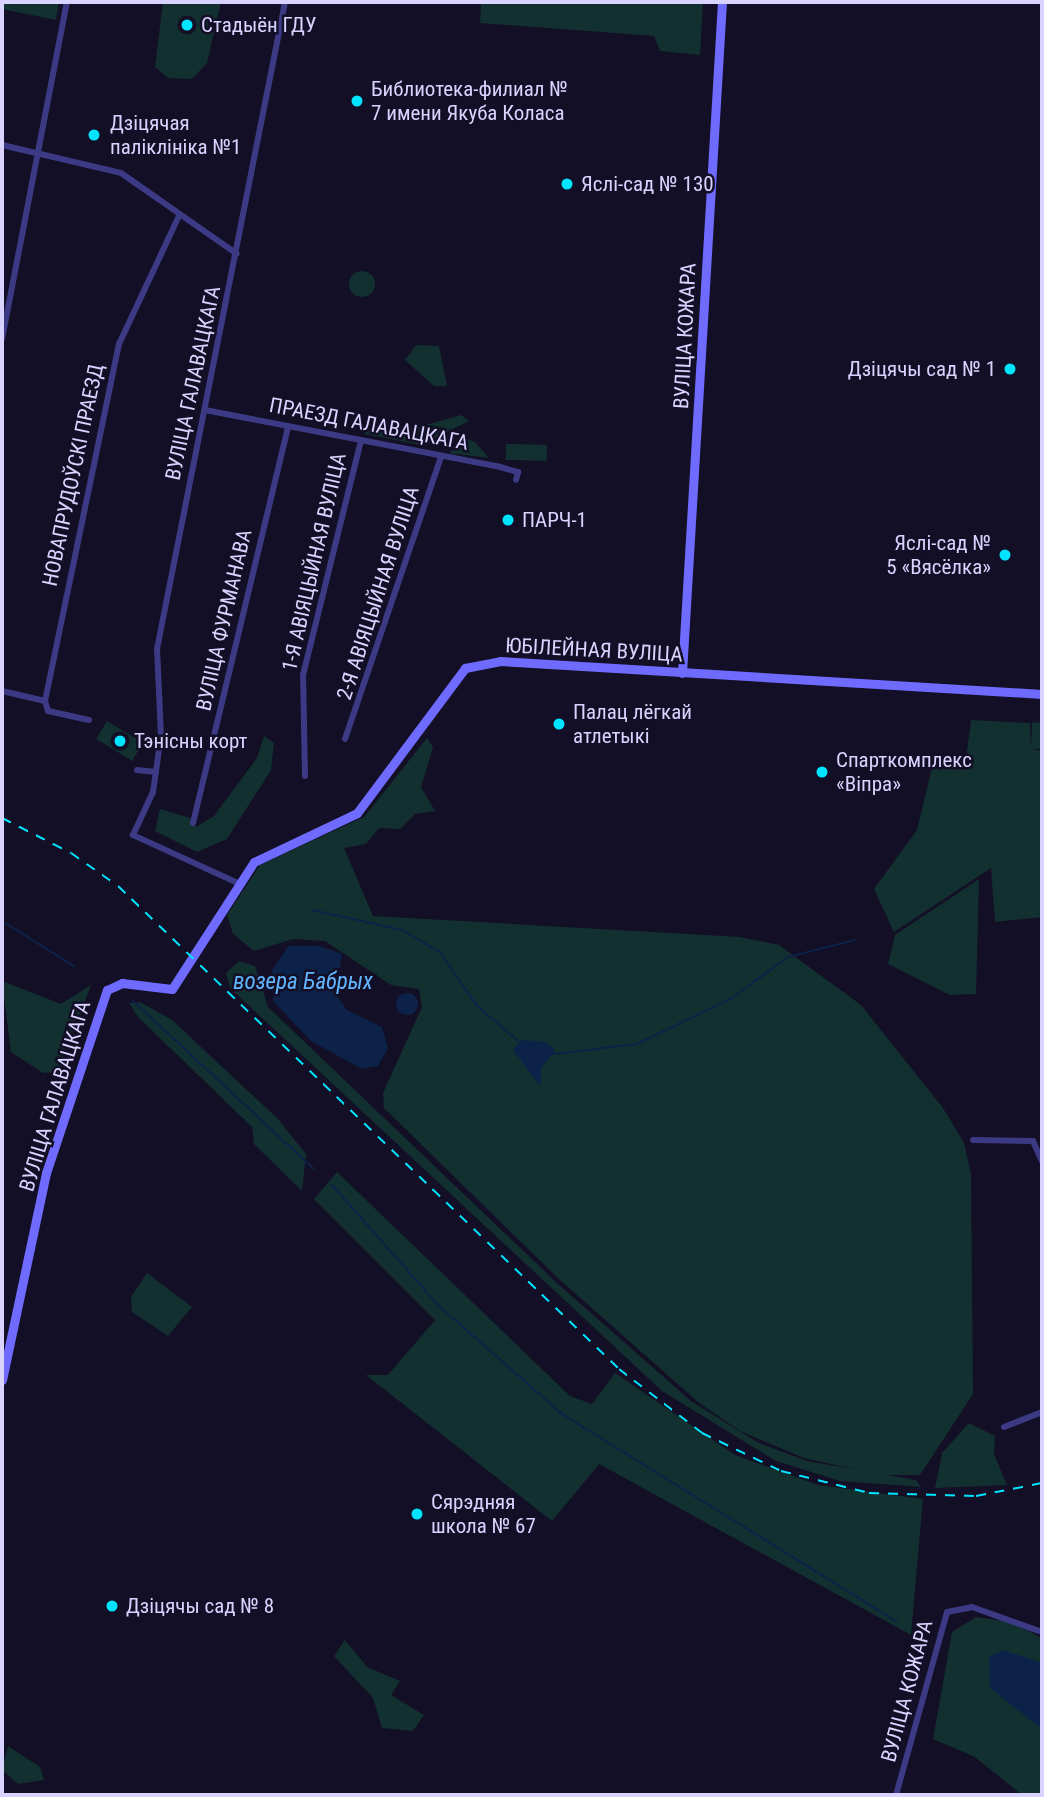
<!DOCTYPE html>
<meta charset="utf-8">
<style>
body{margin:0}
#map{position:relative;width:1044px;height:1797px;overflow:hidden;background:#130f26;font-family:"Roboto Condensed",sans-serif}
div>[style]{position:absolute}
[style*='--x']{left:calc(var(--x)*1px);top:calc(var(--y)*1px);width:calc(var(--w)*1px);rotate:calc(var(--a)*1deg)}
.green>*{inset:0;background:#12302f;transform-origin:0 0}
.round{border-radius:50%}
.water>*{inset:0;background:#0c2248}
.stream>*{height:2px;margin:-1px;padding:0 1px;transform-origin:1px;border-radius:1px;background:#0c2248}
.street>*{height:6px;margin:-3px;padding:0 3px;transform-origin:3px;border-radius:3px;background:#3d3a85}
.secondary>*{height:9px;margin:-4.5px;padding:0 4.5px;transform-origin:4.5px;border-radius:4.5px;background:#6f6bff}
.rail>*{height:2px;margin-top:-1px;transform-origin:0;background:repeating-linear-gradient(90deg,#00e5ff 0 10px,transparent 0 19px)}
.dots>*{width:19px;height:19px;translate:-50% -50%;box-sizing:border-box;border:4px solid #130f26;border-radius:50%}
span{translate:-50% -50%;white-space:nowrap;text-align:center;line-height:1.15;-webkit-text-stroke:5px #130f26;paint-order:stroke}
.poi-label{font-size:21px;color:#d9d4ff}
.left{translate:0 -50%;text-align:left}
.right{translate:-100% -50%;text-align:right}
.street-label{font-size:21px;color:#d9d4ff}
.water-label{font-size:23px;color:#62b6ff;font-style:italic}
.frame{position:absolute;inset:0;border:4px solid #d9d4ff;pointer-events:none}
</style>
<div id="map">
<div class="green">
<i style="clip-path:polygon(2px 2px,59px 2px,56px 20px,2px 9px)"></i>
<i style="clip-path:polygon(163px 2px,221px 2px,207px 63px,192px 79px,168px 78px,155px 67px)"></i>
<i style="clip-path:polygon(481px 2px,703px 2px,700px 55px,660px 51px,654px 36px,480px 23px)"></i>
<i class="round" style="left:349px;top:271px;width:26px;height:26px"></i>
<i style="clip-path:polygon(416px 345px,439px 346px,447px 386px,434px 386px,405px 360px)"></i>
<i style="clip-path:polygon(461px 415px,469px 421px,421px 445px,364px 434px,369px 420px,415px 428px)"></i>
<i style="clip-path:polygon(467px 439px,475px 442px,489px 458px,449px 453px)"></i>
<i style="left:506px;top:444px;width:41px;height:16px;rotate:1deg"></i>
<i style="clip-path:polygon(971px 720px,1030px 723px,1031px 748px,1032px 722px,1042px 723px,1042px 749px,1031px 749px,1042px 751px,1042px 917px,995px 922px,991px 868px,894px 932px,874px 889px,917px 830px,934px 759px,966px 759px)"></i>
<i style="left:107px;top:721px;width:42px;height:21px;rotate:31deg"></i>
<i style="clip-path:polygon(264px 736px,274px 743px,271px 770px,227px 839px,197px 852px,155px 831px,160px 809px,190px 818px,196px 827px,214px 816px,257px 758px)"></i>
<i style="clip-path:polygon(427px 738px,433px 747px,421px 787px,435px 811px,415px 814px,400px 829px,379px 828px,366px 844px,344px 848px,373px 916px,740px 937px,779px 945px,861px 1005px,943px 1108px,964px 1143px,971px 1174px,973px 1394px,920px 1475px,880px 1475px,804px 1458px,740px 1431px,698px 1402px,560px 1280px,384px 1108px,383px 1093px,422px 1007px,419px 989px,391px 985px,325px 941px,293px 939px,254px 951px,233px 934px,227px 915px,260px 865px,364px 817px)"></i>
<i style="clip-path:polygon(979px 879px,976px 994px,950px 995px,888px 964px,895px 935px)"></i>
<i style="clip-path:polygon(239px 961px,255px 966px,268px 1007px,559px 1285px,691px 1401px,757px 1442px,807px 1461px,916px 1480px,921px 1487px,840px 1481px,776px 1461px,662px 1391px,230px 988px,226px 973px)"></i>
<i style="clip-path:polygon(2px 981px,61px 1004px,91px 985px,58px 1072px,43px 1073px,11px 1052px)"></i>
<i style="clip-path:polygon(140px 1002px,172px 1020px,278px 1119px,306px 1154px,302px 1191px,254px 1144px,252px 1127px,138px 1017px,129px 1003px)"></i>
<i style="clip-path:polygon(337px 1172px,570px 1396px,592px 1404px,615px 1373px,735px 1455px,818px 1485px,923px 1499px,911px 1635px,599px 1464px,552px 1521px,366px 1375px,388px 1375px,435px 1320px,314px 1199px)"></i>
<i style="clip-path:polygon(147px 1273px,192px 1307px,168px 1336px,132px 1312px,131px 1297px)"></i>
<i style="clip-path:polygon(969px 1423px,995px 1436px,994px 1454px,1007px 1485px,935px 1488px,942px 1453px)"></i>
<i style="clip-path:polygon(976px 1617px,1010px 1622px,1042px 1638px,1042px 1795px,1022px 1795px,975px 1757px,933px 1739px,952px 1632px)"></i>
<i style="clip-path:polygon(345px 1640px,367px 1667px,400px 1681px,391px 1695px,424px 1715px,413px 1731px,382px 1728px,373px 1698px,334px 1656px)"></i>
<i style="clip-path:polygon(8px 1746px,40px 1767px,44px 1780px,18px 1784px,2px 1770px)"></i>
</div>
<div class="water">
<i style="clip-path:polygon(288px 946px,320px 946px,342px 954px,336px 994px,347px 1010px,382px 1027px,388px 1048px,378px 1066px,362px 1069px,311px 1041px,274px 1002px,270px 974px)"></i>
<i class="round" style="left:396px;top:993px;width:22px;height:22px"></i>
<i style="clip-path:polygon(521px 1040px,546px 1042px,555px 1050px,541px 1068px,541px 1087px,513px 1050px)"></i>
<i style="clip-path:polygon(1003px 1650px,1042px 1663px,1042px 1729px,990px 1688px,989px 1657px)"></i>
</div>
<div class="stream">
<i style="--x:312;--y:910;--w:92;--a:12.5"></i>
<i style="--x:402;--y:930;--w:44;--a:30.1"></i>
<i style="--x:440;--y:952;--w:65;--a:55.6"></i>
<i style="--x:477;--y:1006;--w:54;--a:40.5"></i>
<i style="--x:2;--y:921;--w:85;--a:32"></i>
<i style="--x:132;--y:1000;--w:248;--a:42.9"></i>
<i style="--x:553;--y:1054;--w:85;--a:-6.8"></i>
<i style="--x:637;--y:1044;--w:106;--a:-25.8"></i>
<i style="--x:732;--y:998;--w:69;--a:-36.2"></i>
<i style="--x:788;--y:957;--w:69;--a:-14.2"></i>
<i style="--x:332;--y:1185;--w:160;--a:48.5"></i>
<i style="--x:438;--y:1305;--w:165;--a:41.3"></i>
<i style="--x:562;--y:1414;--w:394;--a:31.8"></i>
</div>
<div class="street">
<i style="--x:2;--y:145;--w:122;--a:13.2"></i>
<i style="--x:121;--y:173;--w:141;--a:34.9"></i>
<i style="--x:2;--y:339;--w:343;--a:-79.1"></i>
<i style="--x:205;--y:410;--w:300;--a:10.9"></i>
<i style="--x:500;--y:467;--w:19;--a:16"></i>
<i style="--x:518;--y:472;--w:8;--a:104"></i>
<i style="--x:2;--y:691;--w:44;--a:13.1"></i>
<i style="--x:89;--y:720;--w:42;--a:-167.6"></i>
<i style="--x:48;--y:711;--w:10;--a:-107"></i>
<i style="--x:45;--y:701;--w:365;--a:-78.3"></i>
<i style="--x:119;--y:344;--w:141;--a:-64.9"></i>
<i style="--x:345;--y:739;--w:298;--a:-71.2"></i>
<i style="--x:137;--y:770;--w:19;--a:6"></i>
<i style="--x:305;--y:776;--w:101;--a:-91.1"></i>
<i style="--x:303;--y:675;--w:242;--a:-76.1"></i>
<i style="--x:193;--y:823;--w:408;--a:-76.5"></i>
<i style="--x:240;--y:884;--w:118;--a:-155.4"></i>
<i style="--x:133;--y:835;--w:47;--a:-65.1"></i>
<i style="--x:153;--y:792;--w:57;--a:-81.9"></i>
<i style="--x:161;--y:736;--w:87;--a:-92.6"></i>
<i style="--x:157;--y:649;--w:660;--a:-78.81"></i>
<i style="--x:973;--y:1140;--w:60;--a:1"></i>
<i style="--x:1033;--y:1141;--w:22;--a:66"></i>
<i style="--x:1004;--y:1427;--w:41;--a:-21.5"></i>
<i style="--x:896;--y:1795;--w:190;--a:-74.4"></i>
<i style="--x:947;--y:1612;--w:25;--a:-11"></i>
<i style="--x:972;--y:1607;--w:74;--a:19.7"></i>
</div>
<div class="secondary">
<i style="--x:682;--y:673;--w:672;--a:-86.59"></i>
<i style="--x:2;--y:1380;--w:212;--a:-78"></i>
<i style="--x:46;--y:1173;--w:193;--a:-71.6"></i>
<i style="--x:107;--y:990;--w:17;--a:-25"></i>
<i style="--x:122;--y:983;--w:50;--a:6.8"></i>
<i style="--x:172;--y:989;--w:151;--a:-57.2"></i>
<i style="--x:254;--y:862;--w:114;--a:-25.4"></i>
<i style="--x:357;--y:813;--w:181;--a:-53.3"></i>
<i style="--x:465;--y:668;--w:36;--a:-11"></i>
<i style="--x:500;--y:661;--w:543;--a:3.48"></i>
</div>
<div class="rail">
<i style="--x:2;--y:818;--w:77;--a:26.9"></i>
<i style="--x:71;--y:853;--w:57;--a:35.1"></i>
<i style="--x:118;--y:886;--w:696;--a:43.95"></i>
<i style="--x:619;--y:1369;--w:105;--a:37.6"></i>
<i style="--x:702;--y:1433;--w:88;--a:25.7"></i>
<i style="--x:781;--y:1471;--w:91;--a:14"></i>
<i style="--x:869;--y:1493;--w:107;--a:1.6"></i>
<i style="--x:976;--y:1496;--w:67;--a:-11.1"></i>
</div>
<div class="dots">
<i style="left:187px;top:25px;background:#00e5ff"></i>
<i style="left:357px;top:101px;background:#00e5ff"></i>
<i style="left:94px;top:135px;background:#00e5ff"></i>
<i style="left:567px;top:184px;background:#00e5ff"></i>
<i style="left:1010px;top:369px;background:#00e5ff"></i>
<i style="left:508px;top:520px;background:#00e5ff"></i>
<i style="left:1005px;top:555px;background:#00e5ff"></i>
<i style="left:559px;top:724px;background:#00e5ff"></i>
<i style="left:120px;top:741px;background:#00e5ff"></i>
<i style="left:822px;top:772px;background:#00e5ff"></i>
<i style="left:417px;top:1514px;background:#00e5ff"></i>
<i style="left:112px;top:1606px;background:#00e5ff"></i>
</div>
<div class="poi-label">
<span class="left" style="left:201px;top:25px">Стадыён ГДУ</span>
<span class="left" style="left:371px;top:101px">Библиотека-филиал №<br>7 имени Якуба Коласа</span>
<span class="left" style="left:110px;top:135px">Дзіцячая<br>паліклініка №1</span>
<span class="left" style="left:581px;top:184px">Яслі-сад № 130</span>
<span class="right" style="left:996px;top:369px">Дзіцячы сад № 1</span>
<span class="left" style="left:522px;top:520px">ПАРЧ-1</span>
<span class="right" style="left:991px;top:555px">Яслі-сад №<br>5 «Вясёлка»</span>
<span class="left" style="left:573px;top:724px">Палац лёгкай<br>атлетыкі</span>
<span class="left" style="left:134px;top:741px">Тэнісны корт</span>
<span class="left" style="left:836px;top:772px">Спарткомплекс<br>«Віпра»</span>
<span class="left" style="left:431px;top:1514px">Сярэдняя<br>школа № 67</span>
<span class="left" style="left:126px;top:1606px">Дзіцячы сад № 8</span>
</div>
<div class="street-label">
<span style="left:685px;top:336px;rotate:-87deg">ВУЛІЦА КОЖАРА</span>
<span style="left:193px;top:383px;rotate:-78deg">ВУЛІЦА ГАЛАВАЦКАГА</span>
<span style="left:369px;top:424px;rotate:11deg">ПРАЕЗД ГАЛАВАЦКАГА</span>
<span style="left:73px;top:475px;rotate:-78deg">НОВАПРУДОЎСКІ ПРАЕЗД</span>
<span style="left:314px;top:562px;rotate:-77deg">1-Я АВІЯЦЫЙНАЯ ВУЛІЦА</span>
<span style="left:378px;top:593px;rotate:-72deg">2-Я АВІЯЦЫЙНАЯ ВУЛІЦА</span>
<span style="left:224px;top:620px;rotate:-77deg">ВУЛІЦА ФУРМАНАВА</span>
<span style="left:594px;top:650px;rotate:3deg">ЮБІЛЕЙНАЯ ВУЛІЦА</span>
<span style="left:55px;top:1096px;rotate:-73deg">ВУЛІЦА ГАЛАВАЦКАГА</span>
<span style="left:907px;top:1691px;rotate:-75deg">ВУЛІЦА КОЖАРА</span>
</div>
<div class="water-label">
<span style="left:303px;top:982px">возера Бабрых</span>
</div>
<div class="frame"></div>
</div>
